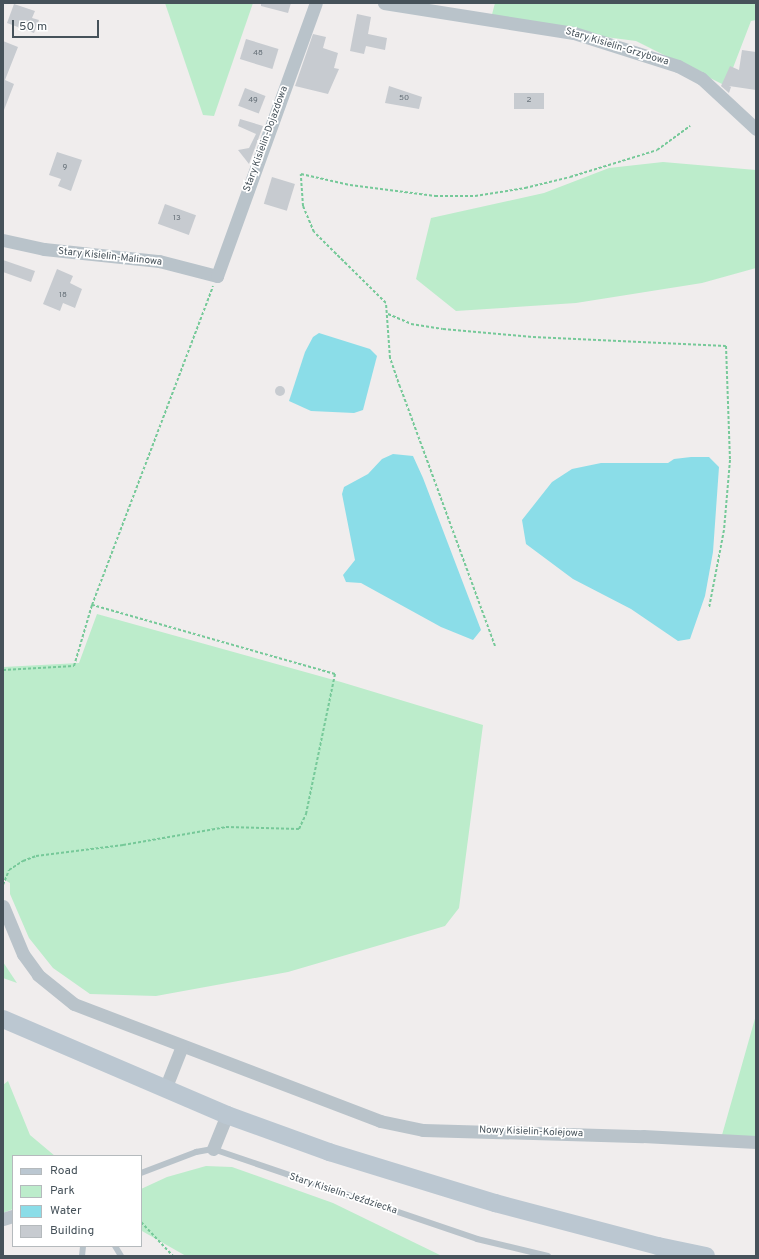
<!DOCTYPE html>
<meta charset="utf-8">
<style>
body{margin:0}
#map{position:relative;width:759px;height:1259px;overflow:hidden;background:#f0eded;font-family:Overpass,sans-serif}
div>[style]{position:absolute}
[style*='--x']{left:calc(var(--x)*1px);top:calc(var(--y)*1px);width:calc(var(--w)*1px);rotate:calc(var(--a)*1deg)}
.green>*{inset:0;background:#bceccb}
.water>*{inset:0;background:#8bdde8}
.building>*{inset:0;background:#c7cbd0;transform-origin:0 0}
.round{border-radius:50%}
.path>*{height:2px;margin-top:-1px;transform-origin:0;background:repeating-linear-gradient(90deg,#76c999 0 3px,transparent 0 5px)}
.service>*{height:6px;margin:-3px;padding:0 3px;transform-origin:3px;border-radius:3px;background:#b9c3ca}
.minor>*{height:13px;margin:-6.5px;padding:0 6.5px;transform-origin:6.5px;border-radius:6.5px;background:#b9c3ca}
.secondary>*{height:18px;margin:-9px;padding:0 9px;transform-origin:9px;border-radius:9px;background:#bbc7d1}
span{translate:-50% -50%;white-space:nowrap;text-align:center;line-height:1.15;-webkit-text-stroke:3.5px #fff;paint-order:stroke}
.number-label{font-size:8px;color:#667078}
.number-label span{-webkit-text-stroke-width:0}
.street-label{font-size:10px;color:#46525a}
.frame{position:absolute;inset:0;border:4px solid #46525a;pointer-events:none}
.legend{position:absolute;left:12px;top:1155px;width:130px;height:92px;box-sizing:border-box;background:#fff;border:1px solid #b5babd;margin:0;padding:5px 7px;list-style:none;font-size:12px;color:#46525a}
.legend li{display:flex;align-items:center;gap:8px;height:20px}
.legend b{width:20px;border:1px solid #b5babd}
.scale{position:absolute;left:12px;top:20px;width:87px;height:18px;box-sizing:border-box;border:2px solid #46525a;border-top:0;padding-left:5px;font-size:12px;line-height:14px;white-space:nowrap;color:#46525a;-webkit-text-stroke:3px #fff;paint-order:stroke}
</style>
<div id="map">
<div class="green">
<i style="clip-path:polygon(165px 3px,253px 3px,214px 116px,203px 115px)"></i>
<i style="clip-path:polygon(495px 3px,756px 3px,756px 20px,751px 21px,726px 86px,636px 41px,490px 22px)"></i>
<i style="clip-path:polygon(663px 162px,756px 170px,756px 268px,702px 283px,576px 303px,456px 311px,416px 279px,431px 218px,544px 193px,609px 168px)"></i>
<i style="clip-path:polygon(97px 614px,341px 682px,483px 725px,459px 908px,445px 926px,288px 972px,156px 996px,90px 994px,53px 968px,29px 938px,10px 894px,10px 883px,3px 879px,3px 667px,79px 663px)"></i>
<i style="clip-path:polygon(3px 962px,17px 983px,3px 978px)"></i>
<i style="clip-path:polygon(756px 1015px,756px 1137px,722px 1135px,743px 1061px)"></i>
<i style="clip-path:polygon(8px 1081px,30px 1135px,55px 1156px,13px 1156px,13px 1209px,3px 1213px,3px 1085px)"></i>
<i style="clip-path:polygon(206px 1166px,232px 1167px,333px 1203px,442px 1256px,186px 1256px,142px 1231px,141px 1189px,167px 1177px)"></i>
</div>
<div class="water">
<i style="clip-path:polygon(319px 333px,370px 349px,377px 356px,363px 410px,354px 413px,311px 411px,289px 401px,305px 352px,313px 337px)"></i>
<i style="clip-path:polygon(393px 454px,413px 456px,423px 478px,481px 630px,473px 640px,441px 627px,361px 583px,346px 582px,343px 575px,355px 560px,342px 494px,344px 487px,368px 474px,382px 459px)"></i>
<i style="clip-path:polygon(691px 457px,709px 457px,719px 467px,713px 552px,705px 596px,690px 639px,678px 641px,631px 609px,573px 579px,526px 544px,522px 520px,552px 482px,572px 469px,601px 463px,668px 463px,674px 459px)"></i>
</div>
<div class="building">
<i style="clip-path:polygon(261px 3px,291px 3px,288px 13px,261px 6px)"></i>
<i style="clip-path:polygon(14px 4px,35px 11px,32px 18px,39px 20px,34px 33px,7px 23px)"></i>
<i style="clip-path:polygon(357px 14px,371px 17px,368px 34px,387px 38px,385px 50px,366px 46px,364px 54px,350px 51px)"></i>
<i style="clip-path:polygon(313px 34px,326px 37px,323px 48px,338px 53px,334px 68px,339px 69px,328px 94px,295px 86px)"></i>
<i style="left:246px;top:39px;width:34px;height:21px;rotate:17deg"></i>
<i style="clip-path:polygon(3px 41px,18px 47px,5px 80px,14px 84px,4px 110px)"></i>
<i style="clip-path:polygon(742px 50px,756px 52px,756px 90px,729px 86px,731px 87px,729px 93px,721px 86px,730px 66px,739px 70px)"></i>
<i style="clip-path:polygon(389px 86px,422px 97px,419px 109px,385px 103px)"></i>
<i style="left:245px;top:88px;width:22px;height:19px;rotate:21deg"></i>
<i style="left:544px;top:93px;width:16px;height:30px;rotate:90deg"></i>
<i style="clip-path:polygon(240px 119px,263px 126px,249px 164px,238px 150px,249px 148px,256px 134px,238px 126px)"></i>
<i style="clip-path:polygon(57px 152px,82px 160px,71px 191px,58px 186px,61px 179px,49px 175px)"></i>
<i style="left:272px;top:177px;width:24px;height:28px;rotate:17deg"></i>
<i style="left:165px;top:204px;width:33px;height:21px;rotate:20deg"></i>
<i style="clip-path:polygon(3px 260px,35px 271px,31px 282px,3px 272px)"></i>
<i style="clip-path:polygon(57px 269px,73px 276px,70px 283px,82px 289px,75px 308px,63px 303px,60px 311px,43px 304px)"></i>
<i class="round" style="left:275px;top:386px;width:10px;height:10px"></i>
</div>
<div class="path">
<i style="--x:388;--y:314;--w:25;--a:23"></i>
<i style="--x:411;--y:324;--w:32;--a:9"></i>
<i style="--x:443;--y:329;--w:90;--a:5.1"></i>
<i style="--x:533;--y:337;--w:193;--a:2.7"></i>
<i style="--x:726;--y:346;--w:114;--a:88"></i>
<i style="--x:730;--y:460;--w:70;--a:94.9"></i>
<i style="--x:724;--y:530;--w:79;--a:100.9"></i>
<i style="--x:495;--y:646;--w:276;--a:-110.1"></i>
<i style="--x:400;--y:387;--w:31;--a:-109"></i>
<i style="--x:390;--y:358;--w:55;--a:-94.2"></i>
<i style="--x:386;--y:303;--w:101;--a:-135.4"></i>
<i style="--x:314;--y:232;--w:28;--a:-113"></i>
<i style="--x:303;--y:206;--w:32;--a:-94"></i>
<i style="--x:301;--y:174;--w:50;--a:12.7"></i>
<i style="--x:350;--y:185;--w:86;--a:7.4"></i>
<i style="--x:435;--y:196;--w:40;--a:0"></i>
<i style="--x:475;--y:196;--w:51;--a:-9.1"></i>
<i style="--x:525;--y:188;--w:46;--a:-13.7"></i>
<i style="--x:570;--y:177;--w:91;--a:-17.2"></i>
<i style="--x:657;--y:150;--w:41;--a:-36"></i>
<i style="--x:3;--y:670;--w:71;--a:-3.2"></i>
<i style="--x:74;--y:666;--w:64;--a:-73.6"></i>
<i style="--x:92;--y:605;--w:341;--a:-69.2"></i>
<i style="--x:3;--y:885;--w:16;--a:-68"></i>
<i style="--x:9;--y:870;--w:17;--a:-33"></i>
<i style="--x:23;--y:861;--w:14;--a:-21"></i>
<i style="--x:36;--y:856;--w:88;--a:-7.2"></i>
<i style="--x:123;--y:845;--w:105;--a:-9.9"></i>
<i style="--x:226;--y:827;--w:73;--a:1.6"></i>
<i style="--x:299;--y:829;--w:17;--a:-65"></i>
<i style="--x:306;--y:814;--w:143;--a:-78.3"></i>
<i style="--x:335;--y:674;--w:253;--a:-164.1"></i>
<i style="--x:141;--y:1222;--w:47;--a:46.7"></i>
</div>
<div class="service">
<i style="--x:141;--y:1173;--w:59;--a:-20.9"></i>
<i style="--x:196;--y:1152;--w:17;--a:-10"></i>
<i style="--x:213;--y:1149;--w:279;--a:18.8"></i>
<i style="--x:477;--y:1239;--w:73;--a:13.5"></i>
<i style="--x:115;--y:1246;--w:12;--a:59"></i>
<i style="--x:82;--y:1256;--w:10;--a:-84"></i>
</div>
<div class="minor">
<i style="--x:384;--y:3;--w:192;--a:9"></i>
<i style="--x:574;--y:33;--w:109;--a:17.6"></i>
<i style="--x:678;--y:66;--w:26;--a:28"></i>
<i style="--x:701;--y:78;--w:75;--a:42.8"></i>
<i style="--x:3;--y:240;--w:42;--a:12.4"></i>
<i style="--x:44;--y:249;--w:116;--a:6"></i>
<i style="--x:159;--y:261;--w:60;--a:14.5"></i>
<i style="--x:217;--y:276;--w:290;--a:-70.1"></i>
<i style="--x:3;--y:906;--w:52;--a:67.4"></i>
<i style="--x:23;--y:954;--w:26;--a:54"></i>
<i style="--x:38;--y:975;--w:46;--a:38.9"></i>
<i style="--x:74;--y:1004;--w:328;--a:20.9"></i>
<i style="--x:380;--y:1121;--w:44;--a:11.8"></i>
<i style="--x:423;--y:1130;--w:220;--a:1.6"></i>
<i style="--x:643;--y:1136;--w:113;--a:3"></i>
<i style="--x:165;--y:1089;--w:46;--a:-68.4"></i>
<i style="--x:213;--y:1149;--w:37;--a:-68"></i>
<i style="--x:3;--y:1219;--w:10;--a:-17"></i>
</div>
<div class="secondary">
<i style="--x:3;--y:1019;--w:244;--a:23.2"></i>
<i style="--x:227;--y:1115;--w:109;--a:19.9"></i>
<i style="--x:329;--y:1152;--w:174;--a:17.1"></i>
<i style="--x:495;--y:1203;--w:169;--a:14.8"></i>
<i style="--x:658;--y:1246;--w:49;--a:11.8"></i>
</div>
<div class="number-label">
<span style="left:258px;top:54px">48</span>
<span style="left:404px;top:99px">50</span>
<span style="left:253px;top:101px">49</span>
<span style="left:529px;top:101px">2</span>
<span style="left:65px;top:168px">9</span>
<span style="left:177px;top:219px">13</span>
<span style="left:63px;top:296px">18</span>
</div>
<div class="street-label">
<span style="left:617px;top:47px;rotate:17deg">Stary Kisielin-Grzybowa</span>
<span style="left:266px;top:139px;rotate:-70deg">Stary Kisielin-Dojazdowa</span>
<span style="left:110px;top:257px;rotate:6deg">Stary Kisielin-Malinowa</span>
<span style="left:531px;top:1132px;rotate:2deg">Nowy Kisielin-Kolejowa</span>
<span style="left:343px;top:1194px;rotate:18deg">Stary Kisielin-Jeździecka</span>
</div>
<div class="frame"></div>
<ul class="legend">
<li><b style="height:5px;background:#bbc7d1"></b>Road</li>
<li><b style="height:11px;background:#bceccb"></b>Park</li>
<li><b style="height:11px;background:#8bdde8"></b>Water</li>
<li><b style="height:11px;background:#c7cbd0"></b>Building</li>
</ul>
<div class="scale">50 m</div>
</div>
